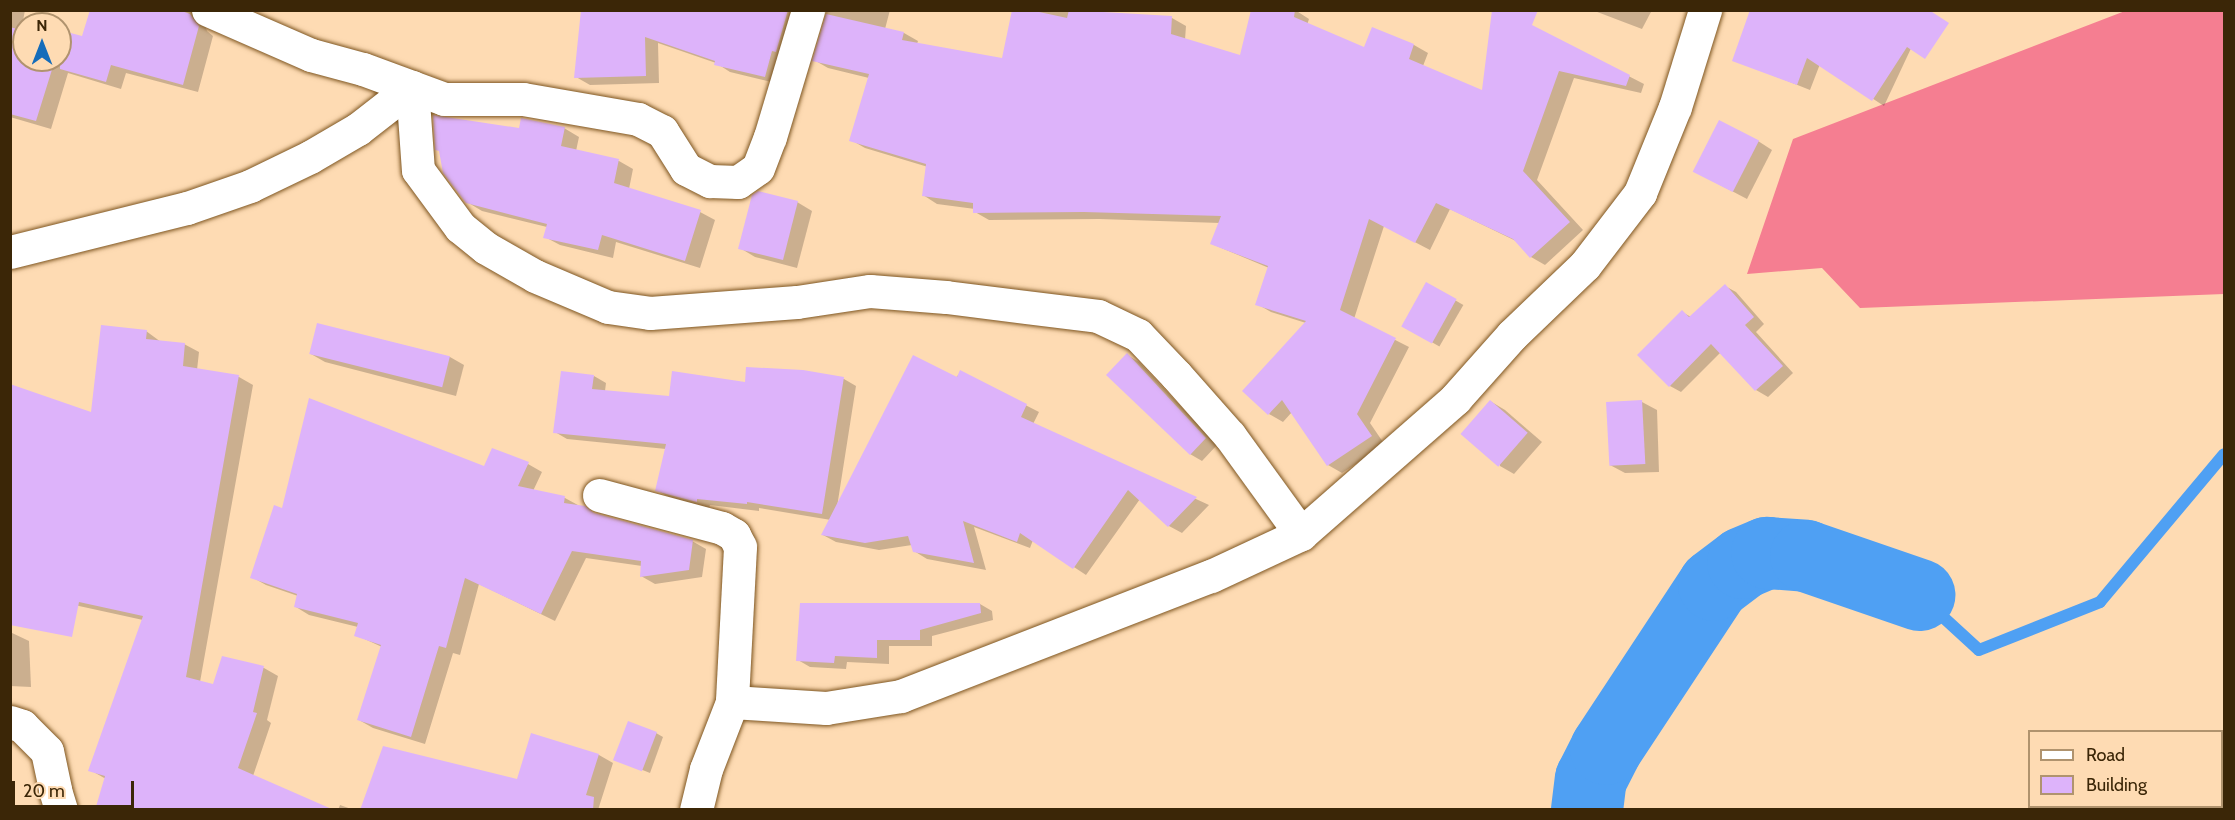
<!DOCTYPE html>
<style>
body{margin:0}
#map{position:relative;width:2235px;height:820px;overflow:hidden;background:#fedbb3;font-family:Cabin,sans-serif}
div>[style]{position:absolute}
[style*='--x']{left:calc(var(--x)*1px);top:calc(var(--y)*1px);width:calc(var(--w)*1px);rotate:calc(var(--a)*1deg)}
.forest>*{inset:0;background:#f57e91}
.shadow>*{inset:0;background:#0003;transform-origin:0 0}
.stream>*{height:12px;margin:-6px;padding:0 6px;transform-origin:6px;border-radius:6px;background:#4fa0f3}
.river>*{height:72px;margin:-36px;padding:0 36px;transform-origin:36px;border-radius:36px;background:#4fa0f3}
.building>*{inset:0;background:#ddb3fa;transform-origin:0 0}
.roads{filter:drop-shadow(0 0 2px #7e5621) drop-shadow(0 0 2px #7e5621)}
.minor>*{height:33px;margin:-16.5px;padding:0 16.5px;transform-origin:16.5px;border-radius:16.5px;background:#fff}
span{translate:-50% -50%;white-space:nowrap;text-align:center;line-height:1.15;-webkit-text-stroke:4.5px #fedbb3;paint-order:stroke}
.frame{position:absolute;inset:0;border:12px solid #3b2607;pointer-events:none}
.legend{position:absolute;left:2028px;top:730px;width:195px;height:78px;box-sizing:border-box;background:#fedbb3;border:2px solid #b0936e;margin:0;padding:8px 10px;list-style:none;font-size:18px;color:#3b2607}
.legend li{display:flex;align-items:center;gap:12px;height:30px}
.legend b{width:30px;border:2px solid #b0936e}
.north{position:absolute;left:12px;top:12px;width:60px;height:60px;box-sizing:border-box;background:#fedbb3;border:2px solid #b0936e;border-radius:50%;rotate:0deg;font-size:16px;font-weight:700;line-height:24px;text-align:center;color:#3b2607}
.north::after{content:'';display:block;margin:auto;width:21px;height:27px;background:#146cba;clip-path:polygon(50% 0,100% 100%,50% 72%,0 100%)}
.scale{position:absolute;left:12px;top:781px;width:122px;height:27px;box-sizing:border-box;border:3px solid #3b2607;border-top:0;padding-left:8px;font-size:18px;line-height:21px;white-space:nowrap;color:#3b2607;-webkit-text-stroke:4px #fedbb3;paint-order:stroke}
</style>
<div id="map">
<div class="forest">
<i style="clip-path:polygon(2125px 11px,2224px 11px,2224px 294px,1860px 308px,1822px 268px,1747px 274px,1793px 139px)"></i>
</div>
<div class="shadow">
<i style="clip-path:polygon(10px 10px,25px 10px,21px 32px,24px 33px,24px 60px,60px 60px,60px 44px,64px 46px,83px 38px,91px 10px,205px 10px,204px 21px,207px 31px,213px 36px,198px 92px,126px 73px,121px 89px,68px 73px,51px 129px,10px 117px)"></i>
<i style="clip-path:polygon(584px 10px,805px 10px,780px 84px,730px 72px,716px 63px,658px 43px,659px 83px,590px 85px,576px 77px)"></i>
<i style="clip-path:polygon(827px 10px,890px 10px,885px 29px,904px 33px,918px 41px,917px 44px,1003px 60px,1013px 10px,1092px 10px,1091px 13px,1172px 18px,1186px 26px,1185px 40px,1241px 57px,1252px 10px,1295px 10px,1309px 19px,1307px 25px,1364px 49px,1372px 29px,1414px 45px,1428px 53px,1423px 66px,1484px 93px,1539px 30px,1644px 84px,1641px 93px,1574px 78px,1537px 180px,1583px 230px,1545px 265px,1531px 257px,1516px 241px,1450px 209px,1430px 250px,1384px 226px,1354px 319px,1409px 347px,1370px 423px,1385px 445px,1342px 473px,1328px 465px,1292px 412px,1283px 422px,1269px 414px,1306px 323px,1271px 312px,1257px 304px,1269px 268px,1212px 244px,1220px 223px,1099px 219px,989px 220px,975px 212px,975px 209px,937px 204px,923px 195px,928px 167px,865px 148px,851px 140px,869px 78px,828px 68px,814px 60px)"></i>
<i style="clip-path:polygon(1592px 10px,1652px 10px,1642px 29px)"></i>
<i style="clip-path:polygon(1929px 10px,1884px 106px,1820px 64px,1810px 90px,1734px 60px)"></i>
<i style="clip-path:polygon(564px 128px,579px 137px,576px 151px,619px 161px,633px 169px,629px 189px,700px 212px,715px 220px,700px 268px,616px 242px,613px 258px,560px 245px,545px 237px,547px 227px,482px 211px,467px 202px,520px 130px)"></i>
<i style="clip-path:polygon(1758px 141px,1772px 150px,1747px 199px,1709px 179px)"></i>
<i style="clip-path:polygon(797px 202px,812px 211px,797px 268px,755px 257px,740px 248px)"></i>
<i style="left:1427px;top:284px;width:42px;height:48px;rotate:30deg"></i>
<i style="clip-path:polygon(1725px 286px,1736px 292px,1764px 324px,1756px 332px,1793px 373px,1768px 397px,1756px 390px,1721px 352px,1681px 392px,1670px 386px,1682px 312px,1691px 317px)"></i>
<i style="clip-path:polygon(318px 325px,450px 357px,464px 365px,456px 396px,325px 362px,311px 354px)"></i>
<i style="clip-path:polygon(146px 331px,161px 342px,184px 344px,199px 352px,197px 370px,239px 377px,253px 385px,200px 682px,214px 686px,223px 658px,264px 668px,278px 676px,267px 720px,271px 723px,253px 776px,106px 779px,90px 770px,143px 620px,79px 606px,10px 584px,93px 414px)"></i>
<i style="clip-path:polygon(1127px 355px,1139px 362px,1217px 445px,1202px 461px,1190px 454px)"></i>
<i style="clip-path:polygon(961px 372px,1039px 412px,1033px 424px,1209px 505px,1182px 533px,1169px 526px,1140px 499px,1086px 575px,1033px 540px,1030px 548px,974px 527px,986px 570px,927px 559px,914px 551px,912px 545px,879px 550px,836px 542px,823px 535px,831px 520px,759px 508px,759px 511px,710px 505px,709px 508px,669px 497px,656px 490px,666px 449px,567px 439px,555px 432px,594px 376px,606px 383px,605px 391px,670px 397px,746px 384px,844px 379px,856px 386px,837px 507px)"></i>
<i style="clip-path:polygon(1490px 401px,1505px 410px,1542px 442px,1514px 474px,1500px 466px)"></i>
<i style="clip-path:polygon(1642px 402px,1657px 410px,1659px 472px,1625px 473px,1610px 465px)"></i>
<i style="clip-path:polygon(528px 464px,542px 472px,533px 491px,565px 498px,598px 516px,692px 541px,706px 549px,702px 577px,655px 584px,641px 576px,642px 566px,586px 558px,555px 621px,479px 584px,460px 655px,453px 653px,425px 744px,373px 728px,359px 720px,382px 647px,356px 635px,358px 627px,309px 615px,296px 607px,298px 596px,266px 585px,252px 577px,283px 510px,485px 468px)"></i>
<i style="clip-path:polygon(980px 604px,992px 611px,993px 620px,932px 636px,932px 646px,889px 646px,889px 664px,847px 662px,846px 669px,810px 667px,798px 660px)"></i>
<i style="clip-path:polygon(10px 632px,29px 641px,31px 687px,10px 686px)"></i>
<i style="clip-path:polygon(656px 733px,663px 737px,650px 773px,615px 759px)"></i>
<i style="clip-path:polygon(532px 735px,599px 755px,613px 763px,598px 810px,362px 810px,518px 780px)"></i>
<i style="clip-path:polygon(340px 805px,354px 810px,338px 810px)"></i>
</div>
<div class="stream">
<i style="--x:1919;--y:595;--w:81;--a:42.5"></i>
<i style="--x:1979;--y:650;--w:130;--a:-21.6"></i>
<i style="--x:2100;--y:602;--w:193;--a:-50"></i>
</div>
<div class="river">
<i style="--x:1587;--y:810;--w:31;--a:-83"></i>
<i style="--x:1591;--y:779;--w:34;--a:-63"></i>
<i style="--x:1606;--y:749;--w:196;--a:-56.6"></i>
<i style="--x:1714;--y:585;--w:36;--a:-37"></i>
<i style="--x:1743;--y:563;--w:26;--a:-23"></i>
<i style="--x:1767;--y:553;--w:39;--a:4"></i>
<i style="--x:1806;--y:556;--w:120;--a:19"></i>
</div>
<div class="building">
<i style="clip-path:polygon(90px 10px,179px 10px,190px 14px,199px 26px,183px 85px,111px 65px,106px 82px,60px 69px,60px 55px,67px 32px,82px 36px)"></i>
<i style="clip-path:polygon(581px 10px,788px 10px,776px 52px,772px 51px,765px 77px,714px 65px,715px 61px,645px 37px,646px 76px,574px 78px)"></i>
<i style="clip-path:polygon(1012px 10px,1030px 10px,1067px 18px,1069px 10px,1172px 16px,1171px 34px,1240px 55px,1251px 10px,1295px 10px,1294px 17px,1364px 47px,1372px 27px,1414px 44px,1409px 59px,1482px 90px,1492px 10px,1538px 10px,1532px 25px,1630px 75px,1626px 86px,1559px 71px,1523px 171px,1570px 222px,1530px 258px,1513px 239px,1436px 203px,1415px 243px,1369px 219px,1340px 310px,1396px 338px,1357px 414px,1372px 436px,1327px 466px,1282px 400px,1268px 415px,1242px 391px,1306px 321px,1255px 305px,1268px 266px,1210px 244px,1221px 216px,1084px 212px,973px 213px,973px 203px,922px 196px,926px 164px,849px 141px,869px 74px,812px 61px,826px 14px,904px 32px,902px 40px,1002px 58px)"></i>
<i style="clip-path:polygon(1750px 10px,1929px 10px,1949px 23px,1925px 59px,1907px 47px,1872px 101px,1807px 58px,1797px 85px,1732px 61px)"></i>
<i style="clip-path:polygon(10px 27px,24px 31px,24px 60px,55px 60px,36px 121px,10px 114px)"></i>
<i style="clip-path:polygon(433px 115px,519px 128px,521px 118px,565px 127px,561px 146px,619px 159px,614px 183px,701px 210px,685px 261px,602px 235px,598px 250px,543px 238px,547px 224px,466px 203px,443px 173px,439px 151px,435px 150px)"></i>
<i style="left:1719px;top:120px;width:45px;height:58px;rotate:27deg"></i>
<i style="clip-path:polygon(758px 191px,798px 201px,783px 260px,738px 249px,752px 195px)"></i>
<i style="left:1426px;top:282px;width:35px;height:51px;rotate:29deg"></i>
<i style="clip-path:polygon(1725px 284px,1754px 317px,1745px 325px,1783px 366px,1755px 391px,1711px 344px,1669px 387px,1637px 355px,1682px 310px,1689px 317px)"></i>
<i style="left:317px;top:323px;width:137px;height:32px;rotate:14deg"></i>
<i style="clip-path:polygon(101px 325px,147px 330px,146px 339px,185px 343px,183px 366px,239px 375px,186px 677px,213px 684px,222px 656px,264px 666px,253px 712px,257px 713px,238px 768px,334px 810px,95px 810px,105px 776px,88px 771px,143px 616px,79px 602px,72px 637px,10px 625px,10px 384px,91px 412px)"></i>
<i style="clip-path:polygon(1127px 353px,1206px 438px,1190px 455px,1106px 375px)"></i>
<i style="clip-path:polygon(913px 355px,957px 377px,960px 370px,1027px 404px,1021px 417px,1197px 497px,1168px 527px,1128px 490px,1073px 569px,1020px 533px,1017px 542px,963px 521px,974px 563px,913px 552px,908px 536px,865px 543px,821px 535px)"></i>
<i style="clip-path:polygon(746px 367px,803px 370px,844px 377px,822px 514px,747px 502px,747px 504px,697px 499px,697px 502px,655px 491px,666px 444px,553px 433px,561px 371px,594px 375px,592px 389px,669px 396px,672px 371px,745px 382px)"></i>
<i style="clip-path:polygon(309px 398px,484px 466px,492px 448px,529px 462px,518px 486px,565px 496px,564px 503px,585px 506px,594px 513px,693px 540px,689px 570px,640px 577px,641px 561px,572px 551px,541px 614px,465px 578px,446px 648px,439px 646px,411px 737px,357px 720px,381px 645px,354px 636px,358px 623px,294px 607px,297px 594px,250px 578px,274px 505px,282px 508px)"></i>
<i style="left:1490px;top:400px;width:50px;height:45px;rotate:41deg"></i>
<i style="left:1642px;top:400px;width:64px;height:36px;rotate:87deg"></i>
<i style="clip-path:polygon(800px 603px,980px 603px,981px 613px,920px 630px,920px 640px,877px 640px,877px 658px,835px 656px,834px 663px,796px 661px)"></i>
<i style="left:628px;top:721px;width:31px;height:42px;rotate:21deg"></i>
<i style="clip-path:polygon(531px 733px,599px 754px,586px 795px,594px 797px,593px 810px,360px 810px,383px 746px,517px 779px)"></i>
</div>
<div class="roads">
<div class="minor">
<i style="--x:208;--y:10;--w:112;--a:23.6"></i>
<i style="--x:311;--y:55;--w:54;--a:15.1"></i>
<i style="--x:363;--y:69;--w:86;--a:20.3"></i>
<i style="--x:444;--y:99;--w:79;--a:0"></i>
<i style="--x:523;--y:99;--w:117;--a:9.9"></i>
<i style="--x:638;--y:119;--w:27;--a:27"></i>
<i style="--x:662;--y:131;--w:45;--a:57.7"></i>
<i style="--x:686;--y:169;--w:27;--a:27"></i>
<i style="--x:710;--y:181;--w:28;--a:2"></i>
<i style="--x:738;--y:182;--w:24;--a:-35"></i>
<i style="--x:758;--y:168;--w:33;--a:-69"></i>
<i style="--x:770;--y:137;--w:133;--a:-73.3"></i>
<i style="--x:412;--y:87;--w:83;--a:85.9"></i>
<i style="--x:418;--y:170;--w:71;--a:53.6"></i>
<i style="--x:460;--y:227;--w:33;--a:39"></i>
<i style="--x:486;--y:248;--w:56;--a:29.7"></i>
<i style="--x:535;--y:276;--w:79;--a:23"></i>
<i style="--x:608;--y:307;--w:42;--a:8.1"></i>
<i style="--x:650;--y:313;--w:147;--a:-4.3"></i>
<i style="--x:797;--y:302;--w:74;--a:-8.6"></i>
<i style="--x:870;--y:291;--w:76;--a:4.5"></i>
<i style="--x:946;--y:297;--w:153;--a:7.1"></i>
<i style="--x:1098;--y:316;--w:44;--a:25.4"></i>
<i style="--x:1138;--y:335;--w:55;--a:46.5"></i>
<i style="--x:1176;--y:375;--w:81;--a:48.5"></i>
<i style="--x:1230;--y:436;--w:121;--a:54.1"></i>
<i style="--x:10;--y:252;--w:182;--a:-14"></i>
<i style="--x:187;--y:208;--w:67;--a:-19.2"></i>
<i style="--x:250;--y:186;--w:67;--a:-25.8"></i>
<i style="--x:310;--y:157;--w:56;--a:-30.3"></i>
<i style="--x:358;--y:129;--w:68;--a:-37.9"></i>
<i style="--x:599;--y:495;--w:127;--a:15"></i>
<i style="--x:722;--y:528;--w:14;--a:30"></i>
<i style="--x:734;--y:535;--w:13;--a:63"></i>
<i style="--x:740;--y:547;--w:155;--a:93"></i>
<i style="--x:10;--y:722;--w:13;--a:18"></i>
<i style="--x:22;--y:726;--w:35;--a:45"></i>
<i style="--x:47;--y:751;--w:40;--a:78"></i>
<i style="--x:55;--y:790;--w:21;--a:73"></i>
<i style="--x:696;--y:810;--w:42;--a:-76.3"></i>
<i style="--x:706;--y:769;--w:72;--a:-68.8"></i>
<i style="--x:732;--y:702;--w:94;--a:3.7"></i>
<i style="--x:826;--y:708;--w:76;--a:-9.1"></i>
<i style="--x:901;--y:696;--w:332;--a:-21.2"></i>
<i style="--x:1211;--y:576;--w:99;--a:-25"></i>
<i style="--x:1301;--y:534;--w:205;--a:-41.2"></i>
<i style="--x:1455;--y:399;--w:86;--a:-48.3"></i>
<i style="--x:1512;--y:335;--w:101;--a:-43.8"></i>
<i style="--x:1585;--y:265;--w:91;--a:-52.6"></i>
<i style="--x:1640;--y:193;--w:93;--a:-67.9"></i>
<i style="--x:1675;--y:107;--w:102;--a:-72.8"></i>
</div>
</div>
<div class="frame"></div>
<ul class="legend">
<li><b style="height:8px;background:#fff"></b>Road</li>
<li><b style="height:16px;background:#ddb3fa"></b>Building</li>
</ul>
<div class="north">N</div>
<div class="scale">20 m</div>
</div>
